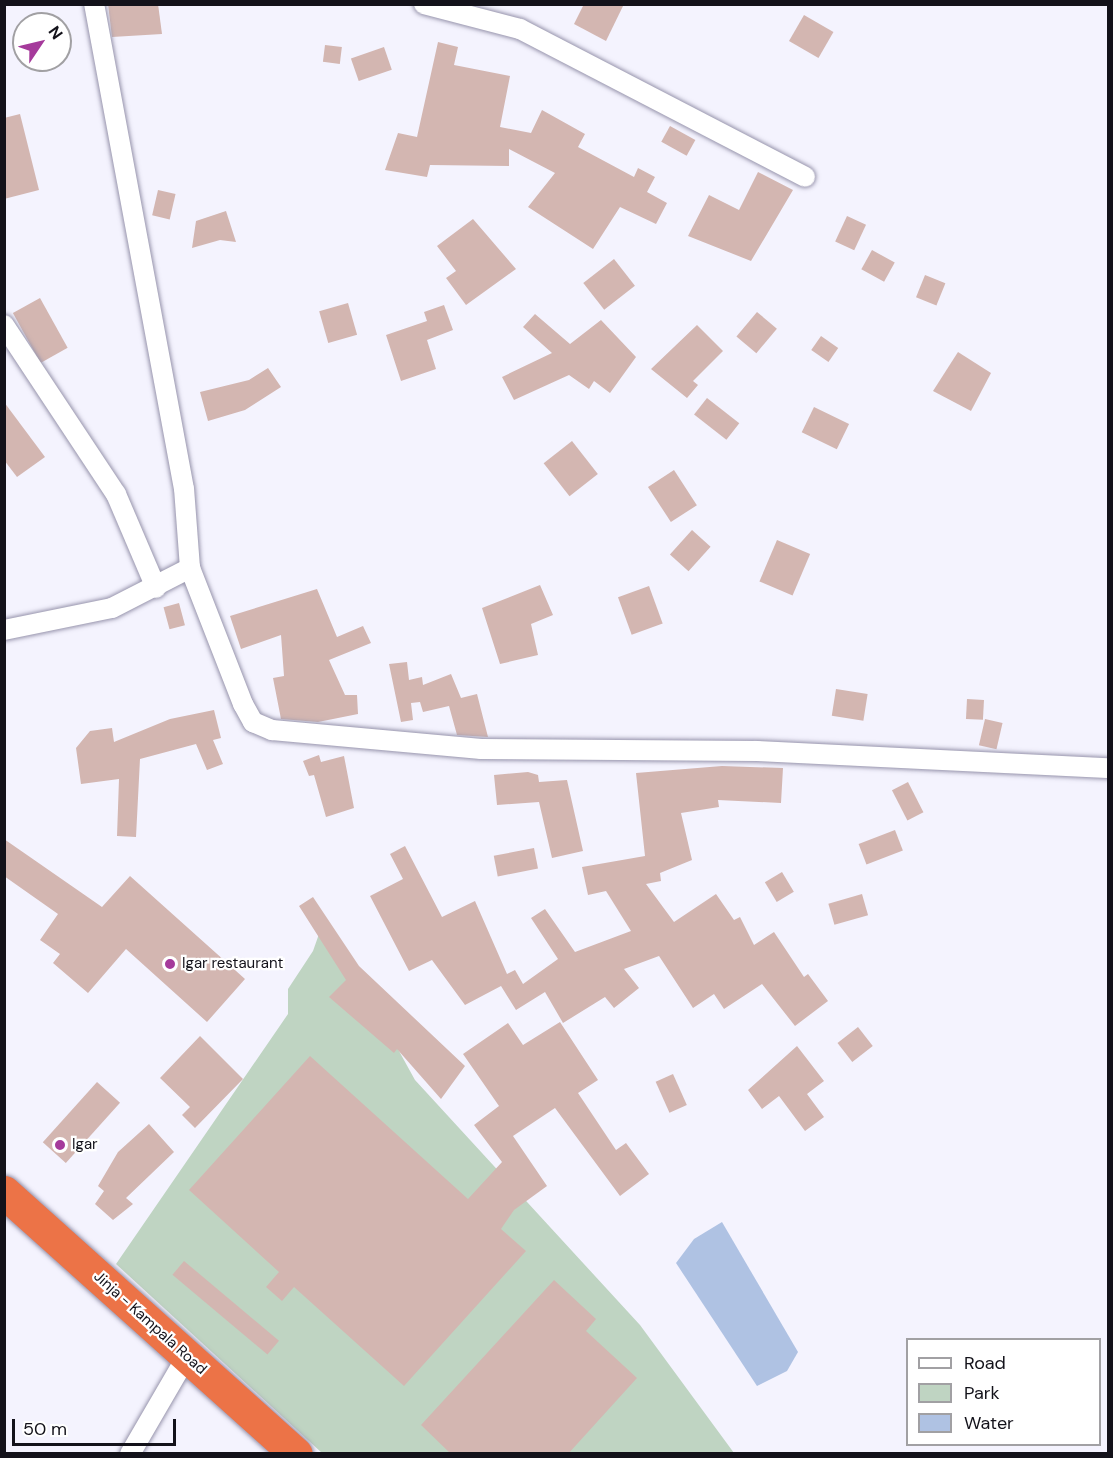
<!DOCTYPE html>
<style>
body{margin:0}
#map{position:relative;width:1113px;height:1458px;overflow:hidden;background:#f4f3fe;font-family:"DM Sans",sans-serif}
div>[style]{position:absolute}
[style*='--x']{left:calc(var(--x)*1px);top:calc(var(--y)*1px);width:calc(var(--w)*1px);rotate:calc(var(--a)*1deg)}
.green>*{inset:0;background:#bfd4c2}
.water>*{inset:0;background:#afc2e3}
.building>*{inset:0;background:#d3b6b1;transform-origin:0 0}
.roads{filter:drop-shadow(0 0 2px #9794ac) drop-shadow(0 0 2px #9794ac)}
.street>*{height:20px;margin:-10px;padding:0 10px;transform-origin:10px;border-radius:10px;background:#fff}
.highway>*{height:33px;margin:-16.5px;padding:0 16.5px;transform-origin:16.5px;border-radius:16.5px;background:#ec7347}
.dots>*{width:16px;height:16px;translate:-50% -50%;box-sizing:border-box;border:3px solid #fff;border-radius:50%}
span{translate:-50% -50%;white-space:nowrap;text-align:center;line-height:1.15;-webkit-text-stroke:4.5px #fff;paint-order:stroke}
.poi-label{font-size:15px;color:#13121a}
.left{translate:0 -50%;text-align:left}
.street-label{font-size:15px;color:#13121a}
.frame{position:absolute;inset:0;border:6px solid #13121a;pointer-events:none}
.legend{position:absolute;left:906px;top:1338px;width:195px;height:108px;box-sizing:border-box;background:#fff;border:2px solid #a1a0a3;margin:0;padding:8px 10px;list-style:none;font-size:18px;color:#13121a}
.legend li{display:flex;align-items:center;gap:12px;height:30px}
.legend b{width:30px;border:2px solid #a1a0a3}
.north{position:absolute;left:12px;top:12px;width:60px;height:60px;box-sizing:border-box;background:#fff;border:2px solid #a1a0a3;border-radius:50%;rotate:55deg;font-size:16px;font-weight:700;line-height:24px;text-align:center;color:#13121a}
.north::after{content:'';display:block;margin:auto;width:21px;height:27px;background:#a53a9b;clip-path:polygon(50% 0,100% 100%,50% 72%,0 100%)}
.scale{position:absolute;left:12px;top:1419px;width:164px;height:27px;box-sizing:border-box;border:3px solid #13121a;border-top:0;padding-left:8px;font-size:18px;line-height:21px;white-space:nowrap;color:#13121a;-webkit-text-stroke:4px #fff;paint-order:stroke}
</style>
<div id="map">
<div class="green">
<i style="clip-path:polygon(325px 917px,415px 1080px,640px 1325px,734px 1453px,322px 1453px,116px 1264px,288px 1014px,288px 989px,313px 951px)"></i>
</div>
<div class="water">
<i style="clip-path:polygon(722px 1222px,798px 1352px,787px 1371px,757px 1386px,676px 1263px,694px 1239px)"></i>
</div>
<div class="building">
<i style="clip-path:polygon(108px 4px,158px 4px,162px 34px,112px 37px)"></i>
<i style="clip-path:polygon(584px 4px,624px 4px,606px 41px,574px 24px)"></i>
<i style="left:804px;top:15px;width:34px;height:30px;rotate:30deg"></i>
<i style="clip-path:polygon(438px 42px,458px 47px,454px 65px,510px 76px,500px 127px,531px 133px,542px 110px,585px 134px,578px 147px,634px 177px,638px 168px,655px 177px,647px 192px,667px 203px,656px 224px,620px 207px,593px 249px,528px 207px,555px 173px,509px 149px,509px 166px,430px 165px,427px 177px,385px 170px,398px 133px,417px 137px)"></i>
<i style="left:325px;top:45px;width:17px;height:17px;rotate:7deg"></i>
<i style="left:384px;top:47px;width:24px;height:35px;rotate:71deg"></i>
<i style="clip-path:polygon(20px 114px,39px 190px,4px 199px,4px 118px)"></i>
<i style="left:670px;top:126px;width:29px;height:18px;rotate:29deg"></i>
<i style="clip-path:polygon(758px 172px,793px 190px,751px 261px,688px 236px,709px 195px,739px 210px)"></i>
<i style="left:158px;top:190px;width:18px;height:26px;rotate:13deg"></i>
<i style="clip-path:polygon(226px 211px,236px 242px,220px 240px,192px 248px,196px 221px)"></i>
<i style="left:847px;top:216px;width:21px;height:28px;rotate:25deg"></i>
<i style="clip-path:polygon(473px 219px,516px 269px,466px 305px,446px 278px,456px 271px,437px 246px)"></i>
<i style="left:872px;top:250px;width:26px;height:22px;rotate:29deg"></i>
<i style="left:614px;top:259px;width:34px;height:39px;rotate:52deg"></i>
<i style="left:925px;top:275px;width:22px;height:24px;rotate:22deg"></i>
<i style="left:40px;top:298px;width:57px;height:31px;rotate:61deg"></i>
<i style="left:348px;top:303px;width:33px;height:30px;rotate:74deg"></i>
<i style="clip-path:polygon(444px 305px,453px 330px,427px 340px,436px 369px,401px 381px,386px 335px,427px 321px,424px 312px)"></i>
<i style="left:757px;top:312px;width:26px;height:32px;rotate:40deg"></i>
<i style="clip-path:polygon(535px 314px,570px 344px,601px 320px,636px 357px,610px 393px,594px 381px,589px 389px,569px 375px,514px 400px,502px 377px,552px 353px,523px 327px)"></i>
<i style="clip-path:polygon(697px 325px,723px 351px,693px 381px,698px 385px,687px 398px,651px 369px)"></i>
<i style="left:821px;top:336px;width:21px;height:17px;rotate:35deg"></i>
<i style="clip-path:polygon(958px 352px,991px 373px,971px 411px,933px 391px)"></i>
<i style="clip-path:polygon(268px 368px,281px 387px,245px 410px,208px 421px,200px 392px,249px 380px)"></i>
<i style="left:707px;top:398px;width:41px;height:21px;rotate:38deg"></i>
<i style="clip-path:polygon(4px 402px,45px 457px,17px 477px,4px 460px)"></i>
<i style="left:814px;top:407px;width:39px;height:28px;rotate:26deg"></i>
<i style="left:572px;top:441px;width:42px;height:36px;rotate:52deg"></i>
<i style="left:674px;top:470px;width:42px;height:31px;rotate:57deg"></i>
<i style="left:692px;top:530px;width:25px;height:33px;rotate:42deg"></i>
<i style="left:777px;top:540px;width:36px;height:45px;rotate:23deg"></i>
<i style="clip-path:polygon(540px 585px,553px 615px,531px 624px,538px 655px,500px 664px,482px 608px)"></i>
<i style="left:649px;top:586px;width:40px;height:33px;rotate:70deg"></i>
<i style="clip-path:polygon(317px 589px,337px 637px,363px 626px,371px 643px,329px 660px,345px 695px,357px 695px,358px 714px,318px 722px,281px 719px,273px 678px,284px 676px,281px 635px,241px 649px,230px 616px)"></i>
<i style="left:179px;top:603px;width:23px;height:16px;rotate:75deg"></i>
<i style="clip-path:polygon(407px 662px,409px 680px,422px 677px,423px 685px,451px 674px,461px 698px,477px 694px,488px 737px,457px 735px,449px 706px,423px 712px,420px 702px,411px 703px,413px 720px,401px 722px,389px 664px)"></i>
<i style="left:836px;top:689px;width:32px;height:27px;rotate:9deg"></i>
<i style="left:967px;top:699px;width:17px;height:20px;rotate:3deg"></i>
<i style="clip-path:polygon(214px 710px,221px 738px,213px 740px,223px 764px,207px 770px,196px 744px,140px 759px,136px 837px,117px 836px,119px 779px,81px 784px,76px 748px,90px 731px,112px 728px,114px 742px,170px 719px)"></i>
<i style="left:985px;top:719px;width:18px;height:27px;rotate:13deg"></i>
<i style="clip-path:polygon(319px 755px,321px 762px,344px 756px,354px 808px,326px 817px,314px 775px,309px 776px,303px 761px)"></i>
<i style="clip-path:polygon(722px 766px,783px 768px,781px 803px,718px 800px,719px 807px,681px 813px,692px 860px,660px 873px,661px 881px,646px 884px,674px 922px,716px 894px,734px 920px,740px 917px,754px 945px,774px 932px,804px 977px,808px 974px,828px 1001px,795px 1026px,762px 984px,724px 1009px,714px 994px,693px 1008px,659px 956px,624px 969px,639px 988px,614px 1008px,605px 997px,563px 1023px,545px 992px,516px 1010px,501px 986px,465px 1005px,432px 960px,409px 971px,370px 896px,403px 879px,390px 854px,405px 846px,442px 917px,475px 901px,507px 974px,515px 970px,523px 984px,558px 959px,531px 918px,545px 909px,575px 952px,631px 931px,606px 891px,588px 895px,582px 867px,645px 856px,636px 773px)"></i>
<i style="clip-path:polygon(528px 772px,538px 775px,539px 782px,567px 780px,583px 851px,552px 858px,539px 802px,497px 805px,494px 775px)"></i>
<i style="left:908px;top:782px;width:34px;height:18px;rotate:63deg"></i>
<i style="left:895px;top:830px;width:22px;height:39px;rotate:69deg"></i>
<i style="clip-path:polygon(4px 839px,102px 907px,130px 876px,245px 979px,207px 1022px,126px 949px,88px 993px,53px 963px,60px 954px,40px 940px,58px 914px,4px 876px)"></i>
<i style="left:534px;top:848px;width:21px;height:41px;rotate:79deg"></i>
<i style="left:782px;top:872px;width:23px;height:20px;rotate:59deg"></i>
<i style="left:862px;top:894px;width:22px;height:35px;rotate:74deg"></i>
<i style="clip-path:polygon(313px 897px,359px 966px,465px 1066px,441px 1099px,397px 1049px,394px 1053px,329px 997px,346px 980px,299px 906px)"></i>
<i style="clip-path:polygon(560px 1022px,598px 1080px,578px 1093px,616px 1150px,626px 1143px,649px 1174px,620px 1196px,555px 1108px,513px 1136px,547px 1186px,514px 1210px,501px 1229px,526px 1251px,404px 1386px,294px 1287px,282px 1301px,266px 1287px,279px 1272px,189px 1190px,310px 1056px,468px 1199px,502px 1162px,474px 1125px,499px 1106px,463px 1054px,508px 1023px,523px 1045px)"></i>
<i style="left:858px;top:1027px;width:24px;height:26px;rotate:52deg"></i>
<i style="clip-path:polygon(200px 1036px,243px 1079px,195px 1128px,182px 1115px,190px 1107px,160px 1078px)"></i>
<i style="clip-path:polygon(797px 1046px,824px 1081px,807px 1094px,824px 1117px,805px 1131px,779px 1096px,762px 1109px,748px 1090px)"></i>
<i style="left:673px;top:1074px;width:34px;height:19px;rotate:66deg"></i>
<i style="left:97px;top:1082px;width:31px;height:81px;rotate:42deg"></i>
<i style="clip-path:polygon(149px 1124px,174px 1152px,126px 1198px,133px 1204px,113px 1220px,95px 1204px,104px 1191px,98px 1186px,118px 1152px)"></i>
<i style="left:184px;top:1261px;width:124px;height:18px;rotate:40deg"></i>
<i style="clip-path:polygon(554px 1280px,596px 1319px,586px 1331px,637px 1378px,568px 1454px,451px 1454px,421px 1425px)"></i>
</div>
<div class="roads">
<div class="street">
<i style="--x:424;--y:4;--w:99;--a:14.6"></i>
<i style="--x:520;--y:29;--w:321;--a:27.4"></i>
<i style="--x:4;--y:325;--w:203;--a:56.5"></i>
<i style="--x:116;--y:494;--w:102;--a:66.9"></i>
<i style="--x:190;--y:568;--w:146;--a:68.7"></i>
<i style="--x:243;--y:704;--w:21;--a:61"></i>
<i style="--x:253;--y:722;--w:21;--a:23"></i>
<i style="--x:272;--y:730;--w:210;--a:5.2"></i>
<i style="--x:481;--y:749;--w:276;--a:0.4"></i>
<i style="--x:757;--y:751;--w:351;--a:2.8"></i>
<i style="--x:4;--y:630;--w:110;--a:-11.5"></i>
<i style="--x:112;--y:608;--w:88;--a:-27.1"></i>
<i style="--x:190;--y:568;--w:79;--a:-94.3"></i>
<i style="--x:184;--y:489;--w:493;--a:-100.5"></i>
<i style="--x:130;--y:1454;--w:113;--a:-59.8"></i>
</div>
<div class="highway">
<i style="--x:4;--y:1192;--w:392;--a:41.9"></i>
</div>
</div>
<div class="dots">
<i style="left:170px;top:964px;background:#a53a9b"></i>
<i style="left:60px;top:1145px;background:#a53a9b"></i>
</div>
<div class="poi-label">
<span class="left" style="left:182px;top:964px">Igar restaurant</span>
<span class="left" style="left:72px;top:1145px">Igar</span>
</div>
<div class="street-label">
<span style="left:150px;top:1323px;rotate:42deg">Jinja - Kampala Road</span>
</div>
<div class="frame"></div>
<ul class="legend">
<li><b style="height:8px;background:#fff"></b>Road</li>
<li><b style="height:16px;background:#bfd4c2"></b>Park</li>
<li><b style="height:16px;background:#afc2e3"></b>Water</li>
</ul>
<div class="north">N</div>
<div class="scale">50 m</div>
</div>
